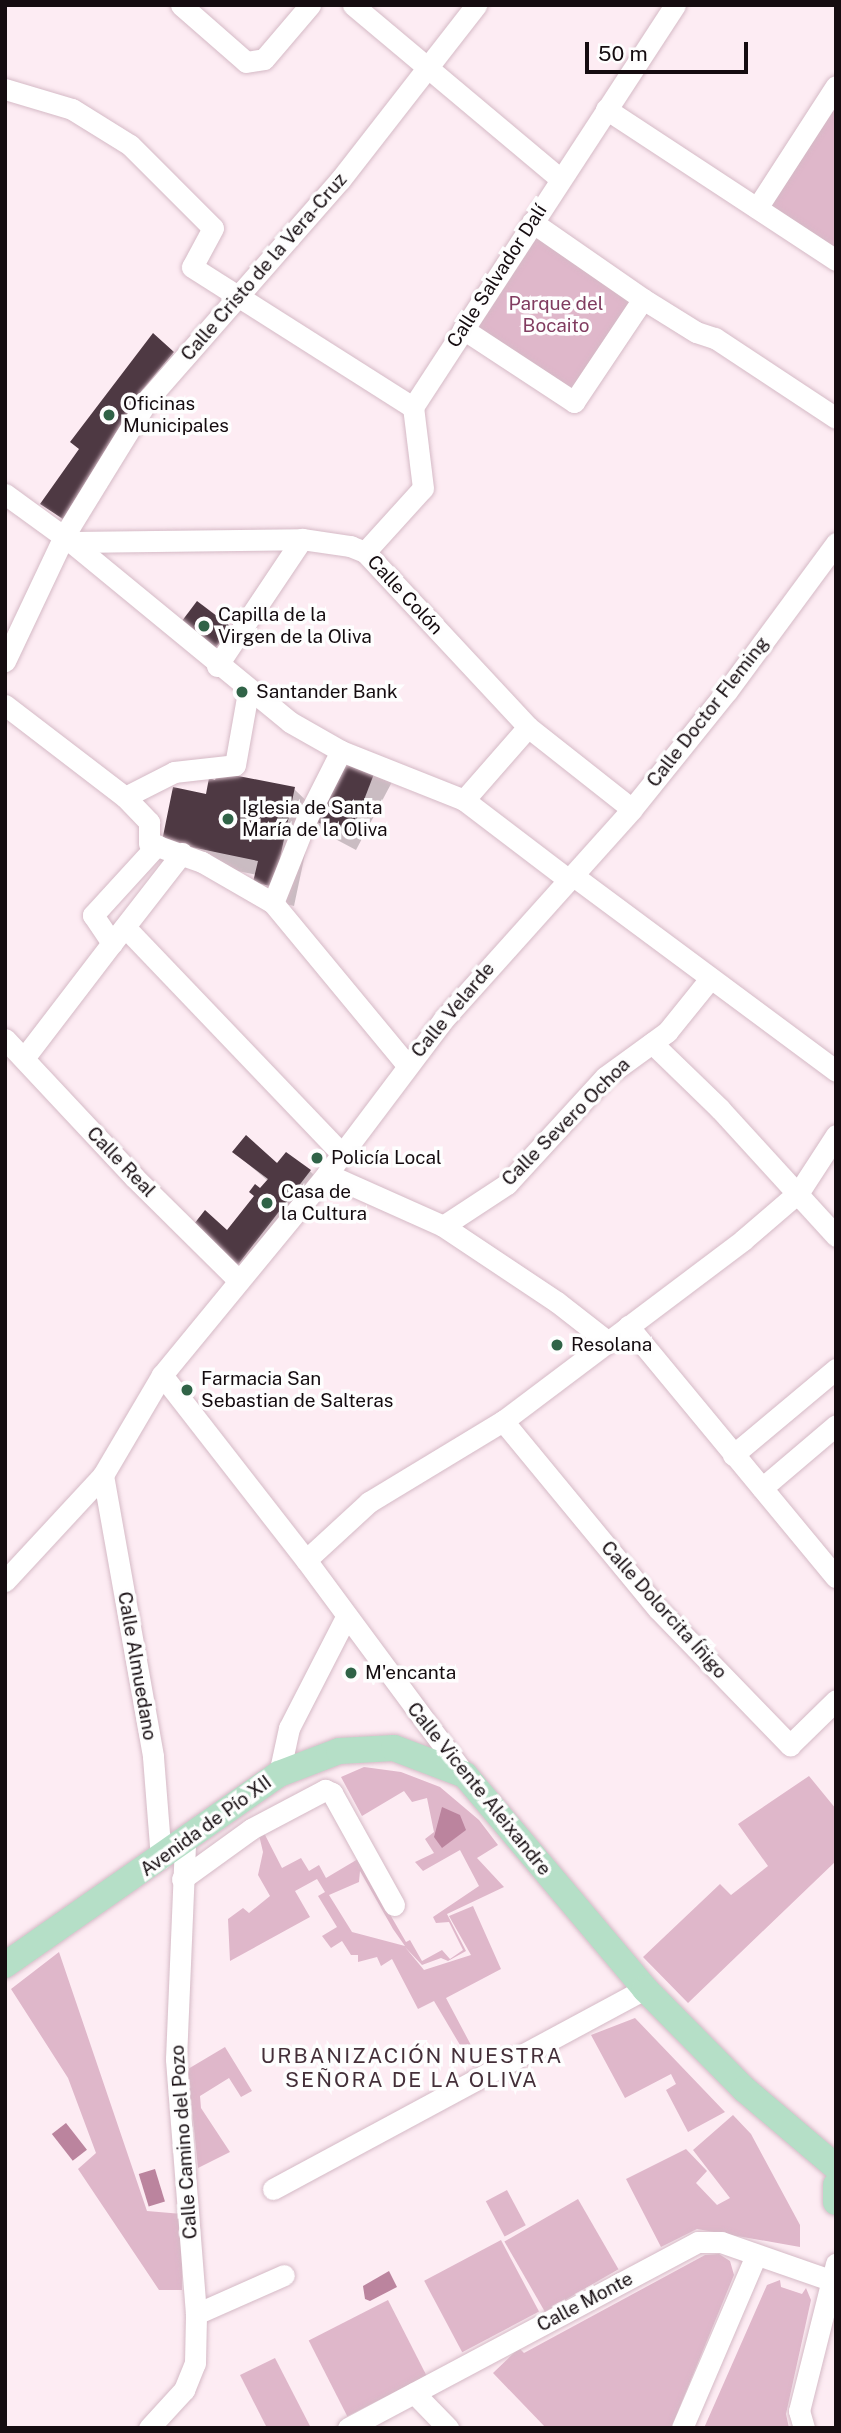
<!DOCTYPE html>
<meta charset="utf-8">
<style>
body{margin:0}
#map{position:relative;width:841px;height:2433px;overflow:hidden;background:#fdecf3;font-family:"Public Sans",sans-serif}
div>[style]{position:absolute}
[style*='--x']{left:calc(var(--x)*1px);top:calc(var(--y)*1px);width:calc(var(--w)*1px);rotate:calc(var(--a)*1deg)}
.green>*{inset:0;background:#dfb7ca;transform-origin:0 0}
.water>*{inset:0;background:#bb849e;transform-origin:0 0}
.shadow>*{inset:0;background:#0003}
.building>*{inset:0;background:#4e3943;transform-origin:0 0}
.roads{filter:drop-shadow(0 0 2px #d5bac6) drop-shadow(0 0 2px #d5bac6)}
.minor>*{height:21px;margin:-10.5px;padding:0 10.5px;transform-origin:10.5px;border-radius:10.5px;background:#fff}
.major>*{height:26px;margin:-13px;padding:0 13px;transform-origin:13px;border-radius:13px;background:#b5dfc7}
.dots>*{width:19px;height:19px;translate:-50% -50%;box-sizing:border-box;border:4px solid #fefefe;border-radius:50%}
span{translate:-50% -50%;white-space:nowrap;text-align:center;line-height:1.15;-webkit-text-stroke:7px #fefefe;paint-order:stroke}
.street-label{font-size:19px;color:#150c10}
.park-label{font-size:19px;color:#813c60}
.poi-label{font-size:19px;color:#150c10}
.left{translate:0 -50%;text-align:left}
.neighbourhood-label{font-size:21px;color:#442f39;letter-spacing:2px}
.frame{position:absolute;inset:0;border:7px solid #150c10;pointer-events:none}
.scale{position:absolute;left:585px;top:42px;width:163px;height:32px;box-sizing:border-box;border:4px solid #150c10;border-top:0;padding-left:9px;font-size:21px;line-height:24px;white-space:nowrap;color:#150c10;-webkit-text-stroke:5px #fefefe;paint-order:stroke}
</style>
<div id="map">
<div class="green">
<i style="clip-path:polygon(836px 98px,836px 260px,757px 208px)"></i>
<i style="left:532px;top:222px;width:135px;height:127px;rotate:35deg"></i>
<i style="clip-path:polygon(evenodd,364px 1767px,401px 1772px,440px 1787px,479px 1820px,498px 1845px,477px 1858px,504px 1887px,447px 1914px,466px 1951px,448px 1961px,441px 1958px,422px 1965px,405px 1947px,424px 1970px,471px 1955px,449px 1916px,473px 1906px,501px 1969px,446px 1998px,481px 2064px,473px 2067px,434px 2001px,418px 2009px,392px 1959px,381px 1966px,377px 1957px,358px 1962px,358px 1955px,351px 1955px,342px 1941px,331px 1948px,322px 1936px,337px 1927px,318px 1896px,325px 1892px,317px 1879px,295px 1891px,310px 1917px,230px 1961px,228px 1919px,243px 1908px,249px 1913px,270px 1896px,258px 1875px,263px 1852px,259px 1835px,264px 1833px,282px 1868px,301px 1858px,309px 1871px,319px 1865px,326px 1878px,358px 1859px,406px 1942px,410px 1940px,422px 1961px,442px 1950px,450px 1959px,463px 1950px,449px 1922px,436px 1923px,433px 1917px,479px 1886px,460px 1850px,423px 1871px,415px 1862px,434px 1853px,425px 1839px,434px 1832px,427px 1798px,412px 1802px,404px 1791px,362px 1816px,341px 1777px,364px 1767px,360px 1871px,393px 1929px,405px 1946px,352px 1932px,329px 1895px,359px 1882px,360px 1871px)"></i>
<i style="clip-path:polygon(809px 1776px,836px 1809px,836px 1861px,688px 2003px,643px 1957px,720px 1884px,731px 1895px,768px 1866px,738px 1824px)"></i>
<i style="clip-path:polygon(59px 1952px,147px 2211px,182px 2214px,182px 2290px,159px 2290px,78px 2169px,96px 2153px,68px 2078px,11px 1989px)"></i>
<i style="clip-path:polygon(635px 2018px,725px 2112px,688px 2132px,666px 2090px,676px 2084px,671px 2074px,625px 2098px,591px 2035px)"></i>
<i style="clip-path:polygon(225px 2047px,252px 2091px,241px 2097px,229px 2078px,200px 2096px,201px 2108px,230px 2152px,198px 2168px,188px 2069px)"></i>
<i style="clip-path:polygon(733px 2115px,751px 2134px,800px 2225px,800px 2247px,697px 2229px,661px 2247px,626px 2179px,686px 2149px,707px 2171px,696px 2183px,717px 2205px,730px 2198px,693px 2150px)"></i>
<i style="left:507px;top:2190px;width:40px;height:24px;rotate:62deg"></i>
<i style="left:578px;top:2199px;width:81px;height:85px;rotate:60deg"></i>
<i style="left:501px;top:2240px;width:81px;height:87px;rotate:62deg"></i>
<i style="clip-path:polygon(719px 2254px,730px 2261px,734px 2275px,671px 2428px,546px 2428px,493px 2373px,519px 2348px,524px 2353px,705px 2255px)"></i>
<i style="clip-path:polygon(780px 2280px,781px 2287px,802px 2294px,806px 2288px,811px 2300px,786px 2414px,789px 2428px,704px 2428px,767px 2285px)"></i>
<i style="left:388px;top:2300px;width:85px;height:89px;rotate:63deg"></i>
<i style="clip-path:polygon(275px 2358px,311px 2428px,267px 2428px,240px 2375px)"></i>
</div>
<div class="water">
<i style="clip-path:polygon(442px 1807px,460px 1815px,466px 1830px,442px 1848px,434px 1837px)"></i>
<i style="left:66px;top:2123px;width:34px;height:18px;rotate:52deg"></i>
<i style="left:155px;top:2169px;width:34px;height:17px;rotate:73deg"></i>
<i style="clip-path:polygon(389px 2271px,397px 2287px,370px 2301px,365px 2299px,363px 2286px)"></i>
</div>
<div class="shadow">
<i style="clip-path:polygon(172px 353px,188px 368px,158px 404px,79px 533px,42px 503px)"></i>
<i style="clip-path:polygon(229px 628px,221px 661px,191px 634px)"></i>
<i style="clip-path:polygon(342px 753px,392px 782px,356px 850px,324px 833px,312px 821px,294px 906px,276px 902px,255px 882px,257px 875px,184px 860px,207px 796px,294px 789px,314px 808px)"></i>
<i style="clip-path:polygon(234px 1152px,310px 1171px,325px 1187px,253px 1280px,196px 1224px,227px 1233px,268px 1181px)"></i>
</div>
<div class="building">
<i style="clip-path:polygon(153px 333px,174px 352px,143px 389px,63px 519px,40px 504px,79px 449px,70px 442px)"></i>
<i style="left:197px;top:601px;width:43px;height:30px;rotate:37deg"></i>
<i style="left:341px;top:751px;width:39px;height:75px;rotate:21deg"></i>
<i style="clip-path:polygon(218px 772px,295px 787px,274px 887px,253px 882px,258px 861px,162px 841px,173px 787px,206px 794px,209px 778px,215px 780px)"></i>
<i style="clip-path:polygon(246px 1135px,277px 1163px,286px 1152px,311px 1170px,237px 1266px,194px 1224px,205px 1210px,227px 1230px,254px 1196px,249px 1192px,255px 1184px,260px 1188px,268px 1179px,232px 1152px)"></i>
</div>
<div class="roads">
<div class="minor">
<i style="--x:181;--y:5;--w:86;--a:41.2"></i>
<i style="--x:246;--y:62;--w:18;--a:-9"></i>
<i style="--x:264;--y:59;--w:71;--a:-49.6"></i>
<i style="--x:353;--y:5;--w:270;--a:40"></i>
<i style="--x:5;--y:89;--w:70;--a:16.6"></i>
<i style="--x:72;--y:109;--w:68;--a:31.8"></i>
<i style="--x:130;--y:145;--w:117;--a:45"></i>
<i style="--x:213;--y:228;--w:44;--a:118.3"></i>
<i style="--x:192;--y:267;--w:262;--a:32.4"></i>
<i style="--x:606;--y:109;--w:275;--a:33.3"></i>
<i style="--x:757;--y:208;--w:145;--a:-57.1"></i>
<i style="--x:532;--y:222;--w:135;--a:34.7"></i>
<i style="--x:643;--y:299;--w:62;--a:31.9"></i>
<i style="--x:696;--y:332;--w:20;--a:18"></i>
<i style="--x:715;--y:338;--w:145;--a:33.5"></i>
<i style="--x:463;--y:329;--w:133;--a:33.3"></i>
<i style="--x:574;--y:402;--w:124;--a:-56.2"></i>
<i style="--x:5;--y:494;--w:82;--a:36"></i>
<i style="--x:71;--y:542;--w:283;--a:39.4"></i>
<i style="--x:290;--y:722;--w:59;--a:29.6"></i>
<i style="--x:341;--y:751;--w:132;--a:21.7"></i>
<i style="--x:464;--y:800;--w:132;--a:37.3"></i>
<i style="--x:71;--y:542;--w:231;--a:-0.7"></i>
<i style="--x:302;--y:539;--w:49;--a:8.3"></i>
<i style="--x:350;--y:546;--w:16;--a:22"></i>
<i style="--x:365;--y:552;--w:239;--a:47"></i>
<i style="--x:528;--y:727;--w:132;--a:38.3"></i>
<i style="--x:365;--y:552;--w:86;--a:-47.8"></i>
<i style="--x:423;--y:488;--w:82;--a:-97"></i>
<i style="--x:413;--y:407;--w:480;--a:-56.9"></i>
<i style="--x:5;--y:661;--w:138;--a:-64.7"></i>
<i style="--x:64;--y:536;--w:162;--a:-58.4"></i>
<i style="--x:149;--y:398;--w:290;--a:-48.8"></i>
<i style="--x:340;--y:180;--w:222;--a:-52.1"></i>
<i style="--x:217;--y:666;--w:153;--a:-56.2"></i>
<i style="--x:5;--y:705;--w:151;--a:37.5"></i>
<i style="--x:125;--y:797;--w:35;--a:46"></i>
<i style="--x:149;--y:822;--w:21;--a:90"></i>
<i style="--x:149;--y:843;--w:56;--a:19.7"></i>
<i style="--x:202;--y:862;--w:82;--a:30"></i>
<i style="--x:273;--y:903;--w:210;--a:50.4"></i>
<i style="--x:125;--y:797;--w:55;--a:-27"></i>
<i style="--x:174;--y:772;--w:61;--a:-6.5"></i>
<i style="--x:235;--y:765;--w:74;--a:-79.9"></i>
<i style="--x:464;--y:800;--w:97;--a:-48.8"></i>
<i style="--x:157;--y:845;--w:95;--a:132.4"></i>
<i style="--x:93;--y:915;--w:34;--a:56"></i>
<i style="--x:112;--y:943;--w:114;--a:-52.1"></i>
<i style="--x:575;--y:877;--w:325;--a:36.6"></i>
<i style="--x:273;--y:903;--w:92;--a:-68.2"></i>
<i style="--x:307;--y:818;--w:75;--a:-63.1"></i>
<i style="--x:125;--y:927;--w:314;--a:46.3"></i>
<i style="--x:5;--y:1039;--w:190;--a:46.9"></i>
<i style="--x:135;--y:1178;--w:146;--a:44.7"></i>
<i style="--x:652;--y:1043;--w:95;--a:44.1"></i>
<i style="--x:720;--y:1109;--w:172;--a:47.6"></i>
<i style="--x:24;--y:1058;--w:145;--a:-52.6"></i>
<i style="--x:327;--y:1174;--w:127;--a:24.1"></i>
<i style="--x:443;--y:1226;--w:137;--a:33.7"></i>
<i style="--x:557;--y:1302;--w:63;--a:38"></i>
<i style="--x:443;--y:1226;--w:77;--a:-33.3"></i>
<i style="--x:507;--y:1184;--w:145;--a:-47.5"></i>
<i style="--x:605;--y:1077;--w:77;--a:-36"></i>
<i style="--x:667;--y:1032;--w:67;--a:-51.1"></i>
<i style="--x:628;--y:1326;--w:326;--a:50.4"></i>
<i style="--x:162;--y:1375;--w:234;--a:52.1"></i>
<i style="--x:306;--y:1560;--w:267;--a:53.5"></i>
<i style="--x:503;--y:1421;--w:244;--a:50.5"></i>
<i style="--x:658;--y:1609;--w:190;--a:45.9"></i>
<i style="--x:790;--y:1745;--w:64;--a:-44.4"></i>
<i style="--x:733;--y:1455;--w:134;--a:-39.9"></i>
<i style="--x:103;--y:1475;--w:286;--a:79.9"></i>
<i style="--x:153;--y:1757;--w:102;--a:85.5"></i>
<i style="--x:762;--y:1488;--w:97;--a:-40.4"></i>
<i style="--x:306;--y:1560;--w:86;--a:-42.6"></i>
<i style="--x:369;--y:1502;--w:157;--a:-31.2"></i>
<i style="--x:503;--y:1421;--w:301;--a:-37"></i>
<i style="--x:743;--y:1240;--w:74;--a:-40.6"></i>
<i style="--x:799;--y:1192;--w:68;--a:-57"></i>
<i style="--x:5;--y:1581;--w:144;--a:-47.2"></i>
<i style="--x:103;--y:1475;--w:116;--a:-59.5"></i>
<i style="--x:162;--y:1375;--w:260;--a:-50.6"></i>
<i style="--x:327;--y:1174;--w:193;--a:-53"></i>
<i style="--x:443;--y:1020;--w:283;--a:-48.1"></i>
<i style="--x:632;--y:809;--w:151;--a:-51.2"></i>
<i style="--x:727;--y:691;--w:184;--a:-53.6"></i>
<i style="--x:279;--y:1774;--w:47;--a:-77.7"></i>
<i style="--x:289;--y:1728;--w:125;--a:-62.8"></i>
<i style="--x:182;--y:1879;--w:85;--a:-35.9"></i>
<i style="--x:251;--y:1829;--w:84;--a:-27.8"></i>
<i style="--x:325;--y:1790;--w:8;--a:23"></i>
<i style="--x:332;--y:1793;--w:128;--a:61"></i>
<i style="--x:273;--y:2189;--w:422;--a:-28.3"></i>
<i style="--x:196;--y:2314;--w:96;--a:-23.9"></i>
<i style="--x:414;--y:2393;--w:49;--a:45.8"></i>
<i style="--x:149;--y:2428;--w:52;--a:-47.4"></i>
<i style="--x:184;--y:2390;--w:29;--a:-68"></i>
<i style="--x:195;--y:2363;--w:49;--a:-88.8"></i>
<i style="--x:196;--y:2314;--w:256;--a:-94.5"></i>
<i style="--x:176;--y:2059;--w:218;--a:-87.6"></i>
<i style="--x:348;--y:2428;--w:396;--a:-28"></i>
<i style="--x:698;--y:2242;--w:23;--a:0"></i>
<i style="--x:721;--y:2242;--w:122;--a:19.2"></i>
<i style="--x:682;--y:2428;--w:188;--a:-66.8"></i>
<i style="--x:804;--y:2428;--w:18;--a:-106"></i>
<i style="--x:799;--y:2411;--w:152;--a:-75.9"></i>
</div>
<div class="major">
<i style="--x:5;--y:1965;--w:334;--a:-34.9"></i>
<i style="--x:279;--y:1774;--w:64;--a:-21"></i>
<i style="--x:339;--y:1751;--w:55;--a:-3.1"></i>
<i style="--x:394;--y:1748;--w:76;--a:20.8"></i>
<i style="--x:465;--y:1775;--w:280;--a:49.9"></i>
<i style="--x:645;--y:1989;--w:141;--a:45.3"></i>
<i style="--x:744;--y:2089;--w:121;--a:40.3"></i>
<i style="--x:836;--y:2185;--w:17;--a:90"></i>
</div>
</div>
<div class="dots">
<i style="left:109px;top:415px;background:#306347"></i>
<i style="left:204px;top:626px;background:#306347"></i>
<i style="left:242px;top:692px;background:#306347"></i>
<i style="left:228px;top:819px;background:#306347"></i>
<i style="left:317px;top:1158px;background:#306347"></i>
<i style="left:267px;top:1203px;background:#306347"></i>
<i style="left:557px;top:1345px;background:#306347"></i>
<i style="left:187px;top:1390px;background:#306347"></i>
<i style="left:351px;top:1673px;background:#306347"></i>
</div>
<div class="street-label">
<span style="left:264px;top:267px;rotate:-49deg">Calle Cristo de la Vera-Cruz</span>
<span style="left:497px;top:276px;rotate:-57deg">Calle Salvador Dalí</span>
<span style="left:405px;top:595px;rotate:47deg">Calle Colón</span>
<span style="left:708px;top:712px;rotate:-52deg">Calle Doctor Fleming</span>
<span style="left:453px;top:1010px;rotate:-50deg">Calle Velarde</span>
<span style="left:566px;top:1122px;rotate:-45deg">Calle Severo Ochoa</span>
<span style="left:121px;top:1162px;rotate:46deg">Calle Real</span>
<span style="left:664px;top:1610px;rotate:48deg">Calle Dolorcita Íñigo</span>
<span style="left:137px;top:1666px;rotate:80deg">Calle Almuedano</span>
<span style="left:479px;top:1789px;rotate:51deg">Calle Vicente Aleixandre</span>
<span style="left:206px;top:1826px;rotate:-36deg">Avenida de Pío XII</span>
<span style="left:184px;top:2142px;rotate:-94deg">Calle Camino del Pozo</span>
<span style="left:585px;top:2302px;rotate:-28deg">Calle Monte</span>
</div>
<div class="park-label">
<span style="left:556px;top:315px">Parque del<br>Bocaito</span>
</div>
<div class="poi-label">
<span class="left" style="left:123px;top:415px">Oficinas<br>Municipales</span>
<span class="left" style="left:218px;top:626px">Capilla de la<br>Virgen de la Oliva</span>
<span class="left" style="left:256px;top:692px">Santander Bank</span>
<span class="left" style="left:242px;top:819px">Iglesia de Santa<br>María de la Oliva</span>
<span class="left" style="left:331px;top:1158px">Policía Local</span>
<span class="left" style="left:281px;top:1203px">Casa de<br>la Cultura</span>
<span class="left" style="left:571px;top:1345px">Resolana</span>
<span class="left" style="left:201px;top:1390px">Farmacia San<br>Sebastian de Salteras</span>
<span class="left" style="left:365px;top:1673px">M'encanta</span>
</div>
<div class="neighbourhood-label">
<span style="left:412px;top:2068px">URBANIZACIÓN NUESTRA<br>SEÑORA DE LA OLIVA</span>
</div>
<div class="frame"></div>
<div class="scale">50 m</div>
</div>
